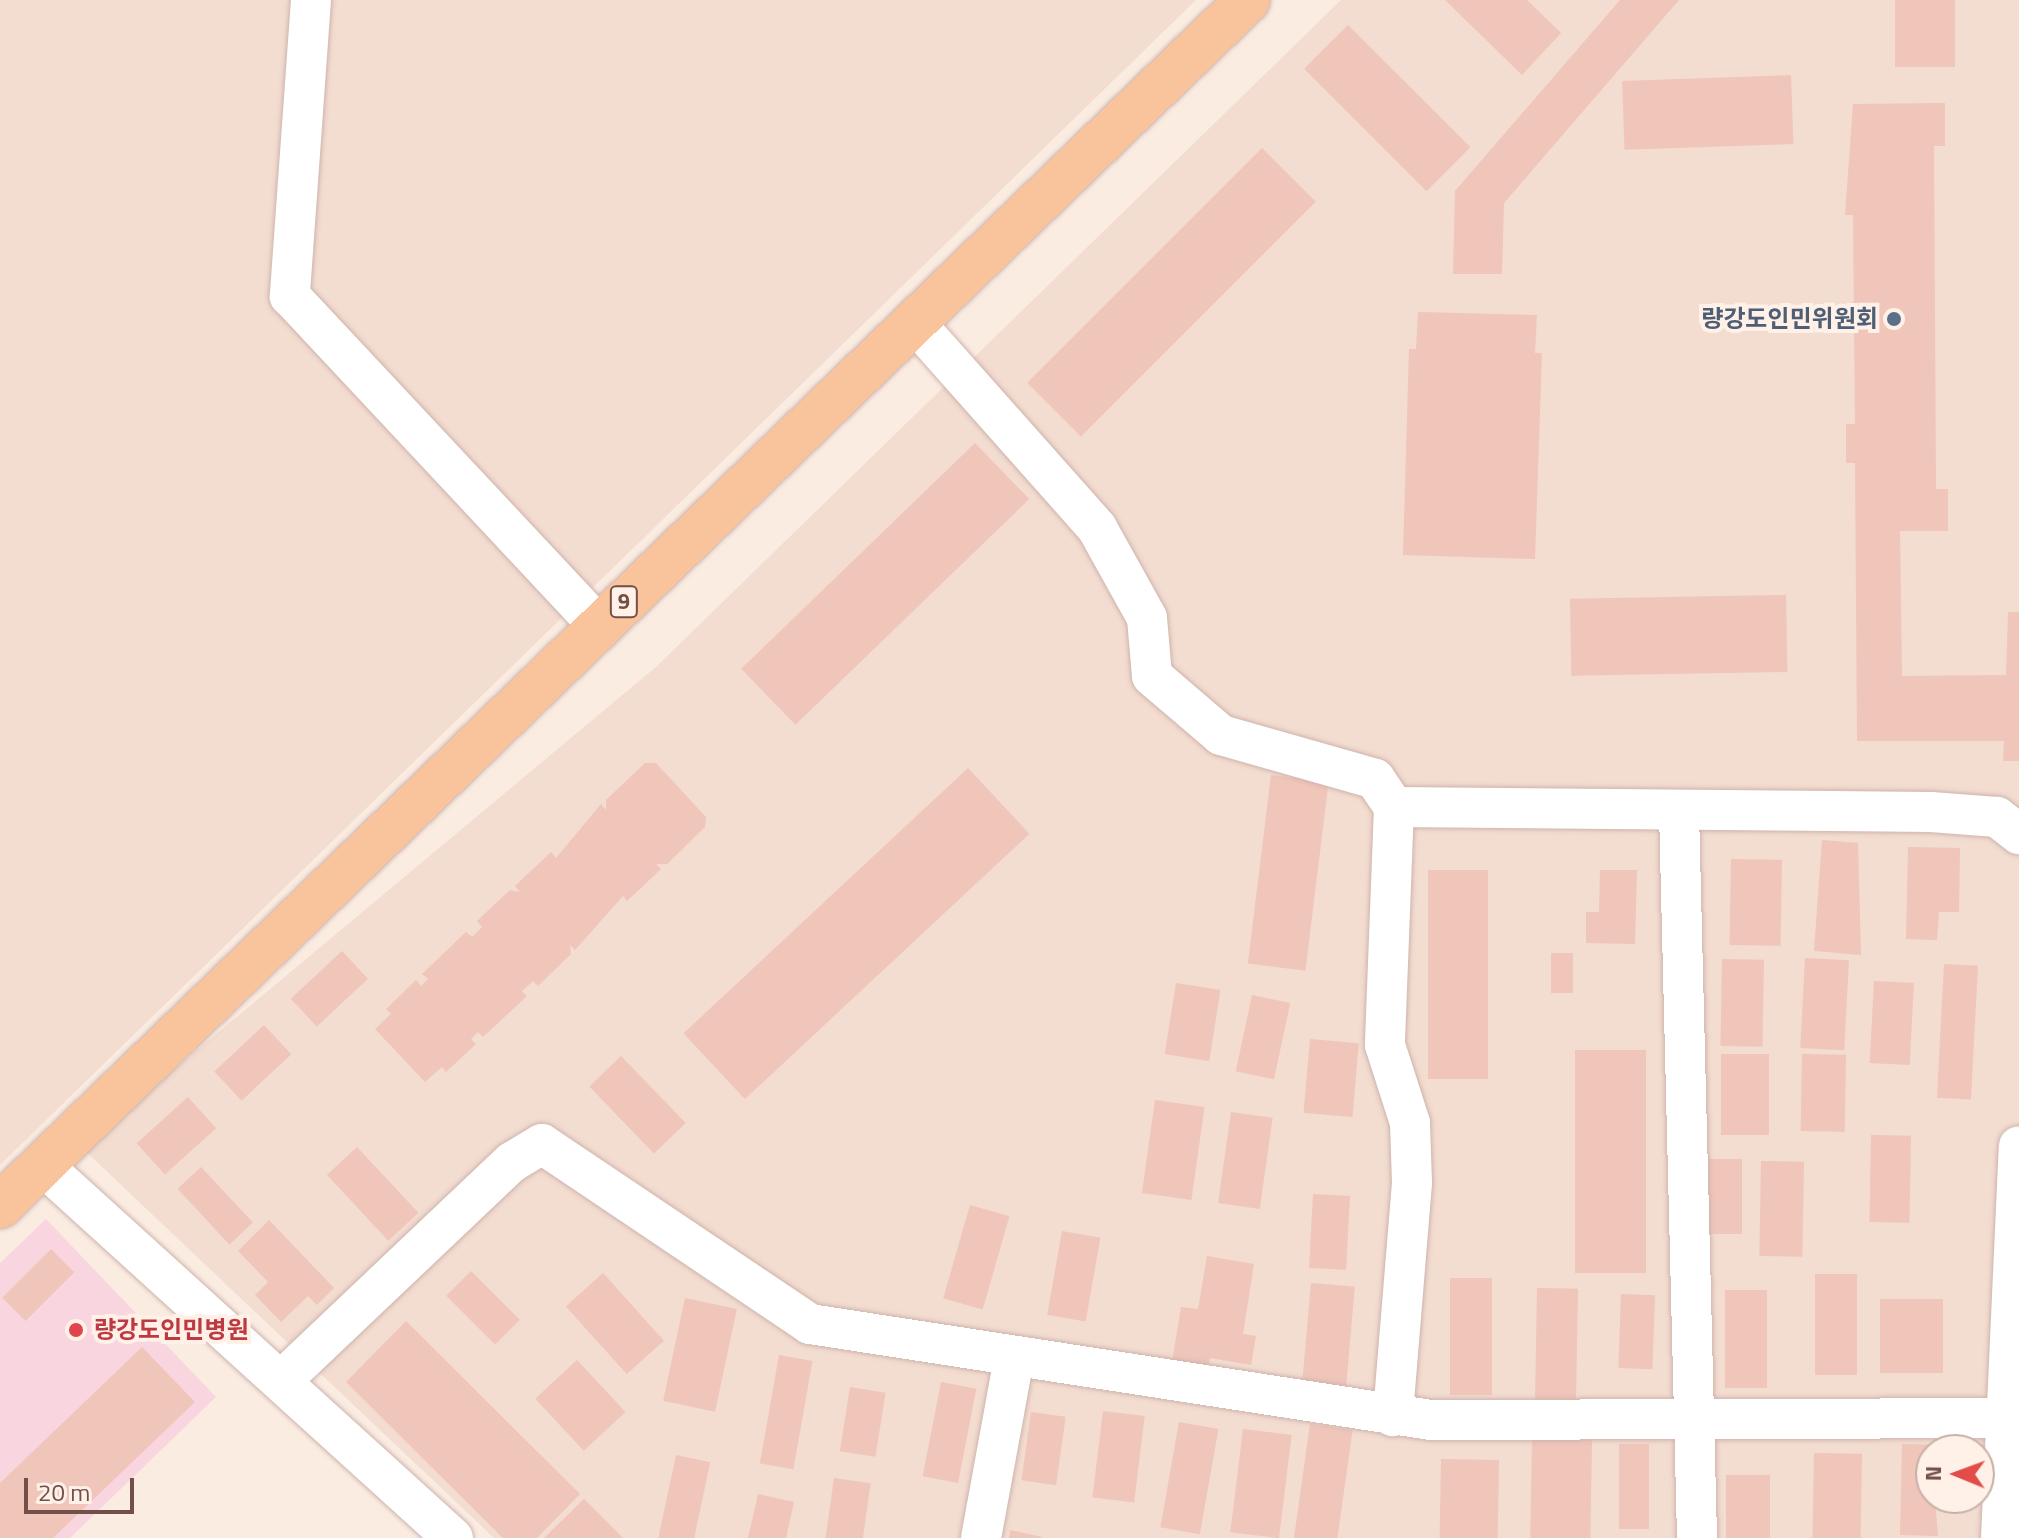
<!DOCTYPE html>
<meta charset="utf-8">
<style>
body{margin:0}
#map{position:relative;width:2019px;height:1538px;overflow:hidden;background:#fbece2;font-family:"Titillium Web","Noto Sans KR",sans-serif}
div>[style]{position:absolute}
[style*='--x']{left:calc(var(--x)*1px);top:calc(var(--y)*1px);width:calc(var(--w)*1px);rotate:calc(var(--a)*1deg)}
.residential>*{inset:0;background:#f3dcd0}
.medical>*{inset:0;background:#f9d5e0}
.building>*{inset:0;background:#f0c5ba;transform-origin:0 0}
.roads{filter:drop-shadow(0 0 2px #ceb4ac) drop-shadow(0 0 2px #ceb4ac)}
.street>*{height:40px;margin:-20px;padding:0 20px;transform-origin:20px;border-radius:20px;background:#fff}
.primary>*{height:44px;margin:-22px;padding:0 22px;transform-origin:22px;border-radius:22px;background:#f9c39b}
.dots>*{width:22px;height:22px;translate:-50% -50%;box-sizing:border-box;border:4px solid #fff1e7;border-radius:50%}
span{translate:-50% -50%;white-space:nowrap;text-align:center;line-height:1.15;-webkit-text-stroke:8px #fff1e7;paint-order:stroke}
.shield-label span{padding:2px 6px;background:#fff1e7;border:2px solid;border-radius:6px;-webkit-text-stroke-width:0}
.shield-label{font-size:22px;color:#724f49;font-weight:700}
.service-label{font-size:24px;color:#4e5e75;font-weight:700}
.right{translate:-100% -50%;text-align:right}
.health-label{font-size:24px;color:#be3a42;font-weight:700}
.left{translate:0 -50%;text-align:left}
.north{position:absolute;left:1915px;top:1434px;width:80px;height:80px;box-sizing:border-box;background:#fff1e7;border:2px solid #c7b0a8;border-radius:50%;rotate:271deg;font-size:22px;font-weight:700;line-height:32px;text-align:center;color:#724f49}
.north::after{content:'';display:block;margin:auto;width:28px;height:36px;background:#e34d49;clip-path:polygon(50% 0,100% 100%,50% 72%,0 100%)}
.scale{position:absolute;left:24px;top:1478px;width:110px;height:36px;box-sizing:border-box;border:4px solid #724f49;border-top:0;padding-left:10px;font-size:24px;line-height:28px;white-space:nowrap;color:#724f49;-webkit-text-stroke:6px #fff1e7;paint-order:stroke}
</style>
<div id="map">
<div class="residential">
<i style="clip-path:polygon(0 0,1196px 0,0 1165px)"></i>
<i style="clip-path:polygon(evenodd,1341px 0,2019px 0,2019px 1538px,494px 1538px,81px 1147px,657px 666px,1341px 0,1931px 1450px,1979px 1450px,1979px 1498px,1931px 1498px,1931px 1450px)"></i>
</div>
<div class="medical">
<i style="clip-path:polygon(46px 1219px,216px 1397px,70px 1538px,0 1538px,0 1263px)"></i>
</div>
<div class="building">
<i style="clip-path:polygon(1445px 0,1527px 0,1561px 33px,1522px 75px)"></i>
<i style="clip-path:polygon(1620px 0,1679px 0,1504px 203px,1502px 274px,1453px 274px,1455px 191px)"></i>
<i style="left:1895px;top:0;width:60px;height:67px"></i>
<i style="left:1348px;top:25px;width:173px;height:62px;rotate:45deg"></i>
<i style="left:1791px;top:75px;width:69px;height:169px;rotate:88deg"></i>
<i style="clip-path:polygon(1945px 103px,1945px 146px,1934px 146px,1936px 489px,1948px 489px,1948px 531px,1900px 531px,1902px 676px,2006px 675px,2008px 612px,2019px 612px,2019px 761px,2003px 761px,2004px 741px,1857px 741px,1855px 463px,1846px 463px,1846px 424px,1855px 424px,1853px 215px,1845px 215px,1853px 104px)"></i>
<i style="left:1262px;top:148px;width:76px;height:332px;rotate:45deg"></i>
<i style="clip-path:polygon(1418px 312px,1537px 315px,1535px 353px,1542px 353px,1535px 559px,1403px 555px,1409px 349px,1416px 349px)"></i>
<i style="left:975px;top:443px;width:78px;height:325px;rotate:46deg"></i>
<i style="left:1786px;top:595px;width:77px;height:216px;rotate:89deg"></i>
<i style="clip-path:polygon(645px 763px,656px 763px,706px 817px,705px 827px,667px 864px,656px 864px,661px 869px,627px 901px,623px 896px,575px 950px,570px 945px,571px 954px,538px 986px,533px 981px,522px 991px,527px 996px,483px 1037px,478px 1032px,471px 1039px,476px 1044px,446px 1072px,442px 1067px,425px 1082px,375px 1029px,391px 1014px,386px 1009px,416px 980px,421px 986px,428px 979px,422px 974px,466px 932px,472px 937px,482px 927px,477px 921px,510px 890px,520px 892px,515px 886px,551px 852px,556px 858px,601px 804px,606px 810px,606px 800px)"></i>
<i style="left:968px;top:768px;width:90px;height:389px;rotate:47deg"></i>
<i style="left:1271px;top:775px;width:58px;height:190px;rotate:7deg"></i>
<i style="clip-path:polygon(1822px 840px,1858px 843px,1861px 955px,1814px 951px)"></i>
<i style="clip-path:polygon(1908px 847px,1960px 848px,1959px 912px,1939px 912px,1937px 940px,1906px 939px)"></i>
<i style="left:1731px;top:859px;width:51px;height:86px;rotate:1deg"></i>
<i style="left:1428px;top:870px;width:60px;height:209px"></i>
<i style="clip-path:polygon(1600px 870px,1637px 870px,1635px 944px,1586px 943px,1586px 912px,1599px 912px)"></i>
<i style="left:342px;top:951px;width:38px;height:70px;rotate:47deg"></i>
<i style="left:1573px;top:953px;width:40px;height:22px;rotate:90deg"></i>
<i style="left:1805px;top:958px;width:44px;height:90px;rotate:3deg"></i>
<i style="left:1722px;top:959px;width:42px;height:87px;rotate:1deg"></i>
<i style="left:1944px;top:964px;width:34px;height:134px;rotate:3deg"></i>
<i style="left:1874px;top:981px;width:40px;height:82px;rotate:3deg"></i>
<i style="left:1176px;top:983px;width:45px;height:72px;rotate:9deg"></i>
<i style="left:1252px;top:995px;width:39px;height:78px;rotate:12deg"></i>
<i style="left:264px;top:1025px;width:40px;height:68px;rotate:47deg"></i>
<i style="left:1310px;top:1039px;width:49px;height:74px;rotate:5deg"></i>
<i style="left:1575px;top:1050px;width:71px;height:223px"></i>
<i style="left:1721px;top:1054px;width:48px;height:81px"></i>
<i style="left:1802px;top:1054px;width:44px;height:77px;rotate:1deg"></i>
<i style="left:621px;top:1056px;width:93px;height:44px;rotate:46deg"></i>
<i style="left:188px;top:1097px;width:42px;height:69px;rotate:48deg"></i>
<i style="left:1155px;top:1100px;width:50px;height:94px;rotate:8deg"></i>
<i style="left:1231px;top:1112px;width:42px;height:92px;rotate:8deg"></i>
<i style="left:1871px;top:1135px;width:40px;height:87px;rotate:1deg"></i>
<i style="left:357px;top:1147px;width:90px;height:41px;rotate:47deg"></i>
<i style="left:1700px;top:1159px;width:42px;height:75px"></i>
<i style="left:1761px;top:1161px;width:43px;height:95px;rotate:1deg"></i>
<i style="left:201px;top:1167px;width:76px;height:32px;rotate:47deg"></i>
<i style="left:1313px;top:1194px;width:37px;height:74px;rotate:3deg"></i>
<i style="left:970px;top:1205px;width:41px;height:97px;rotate:16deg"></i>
<i style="clip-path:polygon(269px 1220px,334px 1288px,317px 1305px,308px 1296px,281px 1322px,255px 1295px,268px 1282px,238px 1251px)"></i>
<i style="left:1062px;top:1231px;width:39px;height:85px;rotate:10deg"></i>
<i style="left:51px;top:1249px;width:33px;height:69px;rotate:45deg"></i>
<i style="clip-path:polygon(1207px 1256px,1254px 1264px,1243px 1334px,1256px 1336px,1251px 1365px,1210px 1358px,1207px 1374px,1171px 1368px,1181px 1307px,1198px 1309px)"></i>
<i style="left:471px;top:1271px;width:69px;height:35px;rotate:45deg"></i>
<i style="left:603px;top:1273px;width:91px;height:50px;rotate:48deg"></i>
<i style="left:1815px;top:1274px;width:42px;height:101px"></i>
<i style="left:1450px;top:1278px;width:42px;height:117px"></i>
<i style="left:1311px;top:1283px;width:44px;height:100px;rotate:5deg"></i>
<i style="left:1537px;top:1288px;width:41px;height:111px;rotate:1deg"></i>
<i style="left:1725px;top:1290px;width:42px;height:98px"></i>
<i style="left:1621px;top:1294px;width:34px;height:74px;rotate:2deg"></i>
<i style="left:685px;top:1298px;width:53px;height:105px;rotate:12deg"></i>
<i style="left:1880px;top:1299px;width:63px;height:74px"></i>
<i style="clip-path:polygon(406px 1321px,580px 1494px,537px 1538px,503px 1538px,346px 1382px)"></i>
<i style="clip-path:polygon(142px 1347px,195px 1402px,53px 1538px,0 1538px,0 1483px)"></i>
<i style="left:779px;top:1355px;width:34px;height:110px;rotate:10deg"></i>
<i style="left:577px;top:1360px;width:71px;height:57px;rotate:47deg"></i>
<i style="left:941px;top:1382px;width:36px;height:96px;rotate:11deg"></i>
<i style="left:850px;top:1387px;width:36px;height:65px;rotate:9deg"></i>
<i style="left:1103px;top:1411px;width:42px;height:87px;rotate:7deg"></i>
<i style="left:1031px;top:1412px;width:35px;height:69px;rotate:8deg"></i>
<i style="left:1179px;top:1422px;width:40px;height:107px;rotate:10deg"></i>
<i style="left:1310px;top:1424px;width:43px;height:115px;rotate:8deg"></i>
<i style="left:1243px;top:1429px;width:49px;height:104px;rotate:7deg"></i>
<i style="left:1532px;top:1439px;width:60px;height:99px;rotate:1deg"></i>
<i style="left:1619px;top:1444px;width:30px;height:85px"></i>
<i style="clip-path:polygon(1902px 1444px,1941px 1445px,1931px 1450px,1938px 1536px,1900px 1535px)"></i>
<i style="left:1814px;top:1453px;width:48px;height:85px;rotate:1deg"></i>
<i style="left:676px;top:1455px;width:35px;height:85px;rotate:12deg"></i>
<i style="left:1441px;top:1459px;width:58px;height:79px;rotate:1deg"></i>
<i style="left:1726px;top:1475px;width:44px;height:63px"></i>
<i style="left:834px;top:1478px;width:37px;height:61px;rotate:8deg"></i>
<i style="clip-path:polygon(758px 1494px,794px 1502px,786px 1538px,748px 1538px)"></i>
<i style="clip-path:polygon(584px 1499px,623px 1538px,544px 1538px)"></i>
<i style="clip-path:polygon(1010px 1530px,1042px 1537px,1042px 1538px,1009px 1538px)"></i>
</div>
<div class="roads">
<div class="street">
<i style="--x:311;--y:0;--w:297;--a:94.1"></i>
<i style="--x:290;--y:296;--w:452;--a:46.9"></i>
<i style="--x:916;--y:324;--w:273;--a:48.4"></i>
<i style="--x:1097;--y:528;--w:103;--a:60.9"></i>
<i style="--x:1147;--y:618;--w:58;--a:85.1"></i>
<i style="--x:1152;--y:676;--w:91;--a:40.5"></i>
<i style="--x:1221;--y:735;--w:160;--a:15.9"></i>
<i style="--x:1375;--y:779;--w:34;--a:56"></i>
<i style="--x:1394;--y:807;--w:238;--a:92.2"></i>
<i style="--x:1385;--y:1045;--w:82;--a:72.2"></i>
<i style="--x:1410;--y:1123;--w:60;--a:88.1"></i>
<i style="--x:1412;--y:1183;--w:234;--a:94.7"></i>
<i style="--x:1394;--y:807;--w:537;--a:0.53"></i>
<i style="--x:1931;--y:812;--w:66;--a:4.3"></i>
<i style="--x:1997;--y:817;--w:28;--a:38"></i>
<i style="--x:1679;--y:811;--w:727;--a:88.58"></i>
<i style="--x:42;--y:1165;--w:555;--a:42.23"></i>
<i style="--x:283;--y:1379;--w:315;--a:-43.5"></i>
<i style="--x:512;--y:1162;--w:35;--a:-31"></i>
<i style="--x:542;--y:1144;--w:323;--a:33.9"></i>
<i style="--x:810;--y:1324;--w:628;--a:8.79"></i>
<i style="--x:1431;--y:1420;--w:588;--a:-0.19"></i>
<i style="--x:981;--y:1538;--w:182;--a:-79.6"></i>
<i style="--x:2001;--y:1538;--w:392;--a:-87.4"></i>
</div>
<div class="primary">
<i style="--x:0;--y:1206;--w:1735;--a:-44.02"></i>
</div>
</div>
<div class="dots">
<i style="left:1894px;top:319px;background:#5c6f8a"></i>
<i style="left:76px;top:1330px;background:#e0444e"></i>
</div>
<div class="shield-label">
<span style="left:624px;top:602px">9</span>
</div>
<div class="service-label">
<span class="right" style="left:1878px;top:319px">량강도인민위원회</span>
</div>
<div class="health-label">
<span class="left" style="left:94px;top:1330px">량강도인민병원</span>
</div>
<div class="north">N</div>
<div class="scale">20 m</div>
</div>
